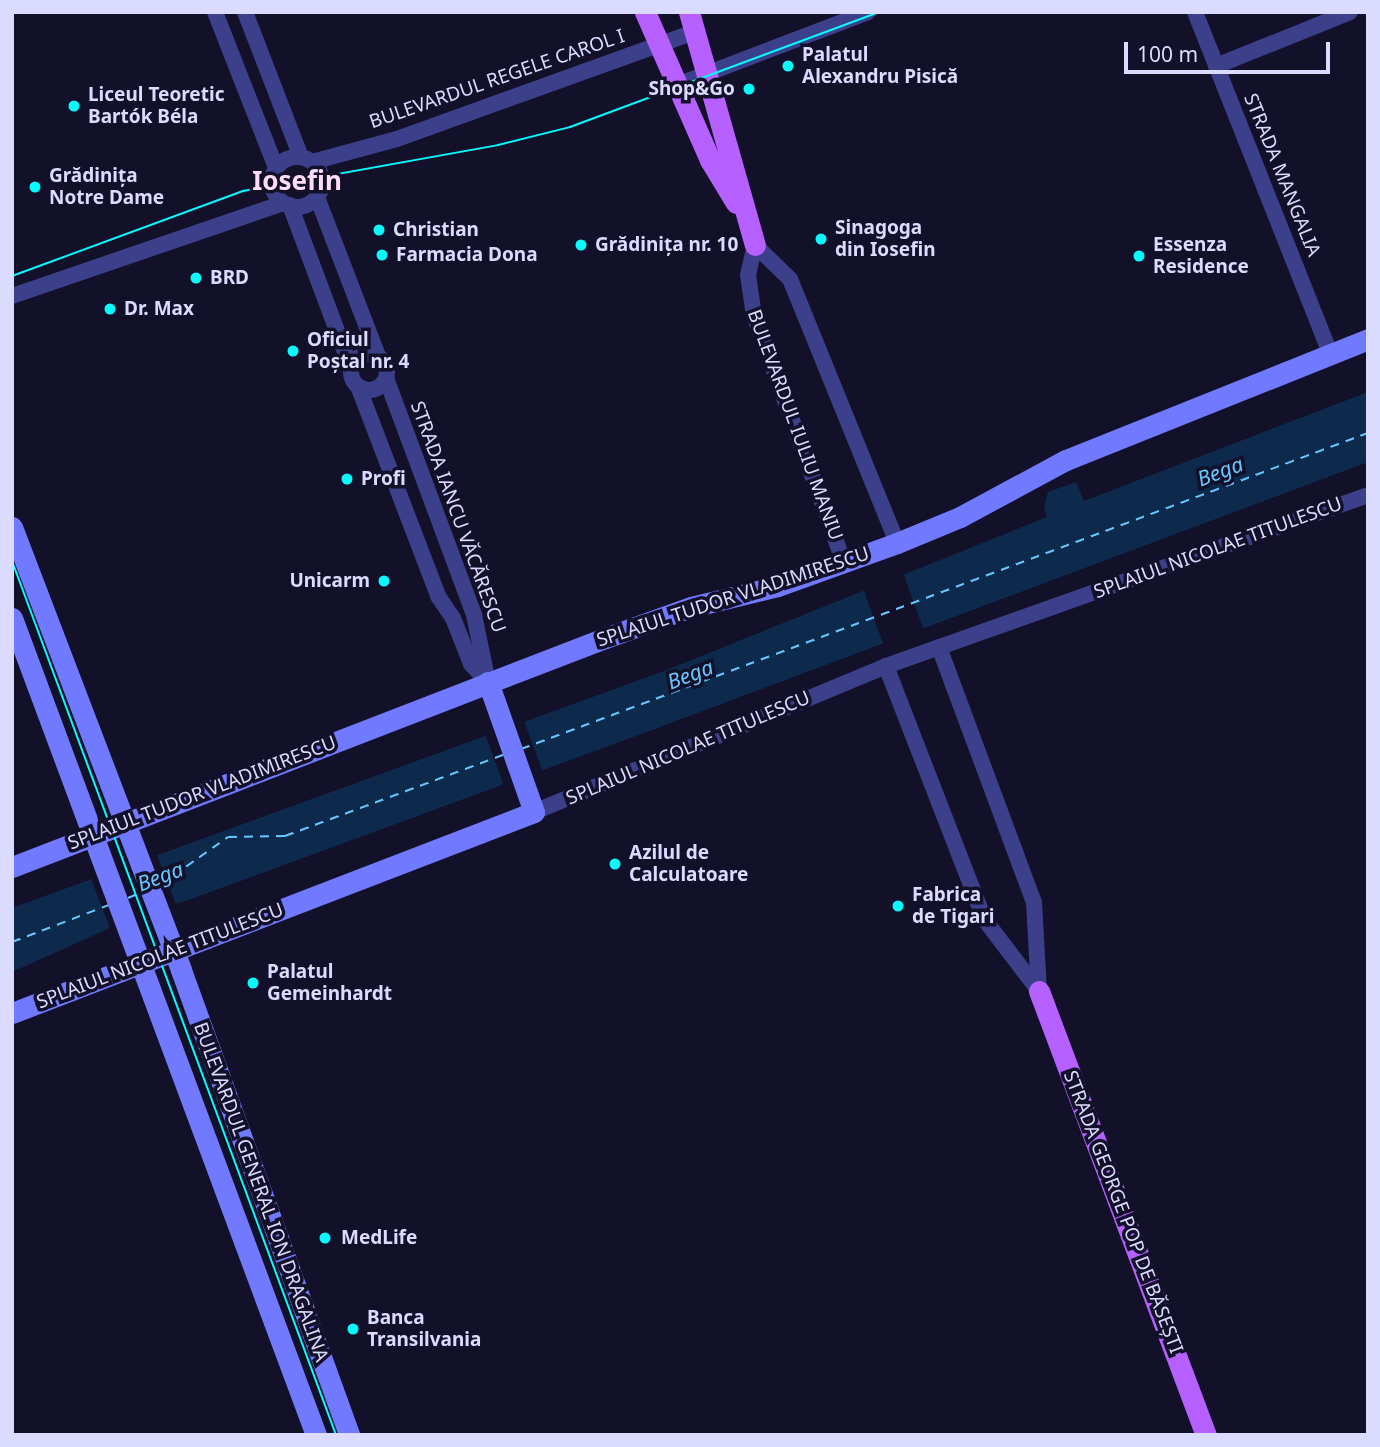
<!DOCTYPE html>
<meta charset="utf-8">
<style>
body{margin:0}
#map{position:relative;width:1380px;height:1447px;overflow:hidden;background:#13112a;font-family:"Noto Sans",sans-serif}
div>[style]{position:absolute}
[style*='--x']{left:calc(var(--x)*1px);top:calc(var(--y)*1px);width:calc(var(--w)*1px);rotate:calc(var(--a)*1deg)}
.water>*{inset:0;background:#0d2a4d}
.pier>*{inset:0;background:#13112a;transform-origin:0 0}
.ferry>*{height:2px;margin-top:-1px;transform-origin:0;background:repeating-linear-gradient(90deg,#68c6ff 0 9px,transparent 0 16px)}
.street>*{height:16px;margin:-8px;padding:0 8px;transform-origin:8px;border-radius:8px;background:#3c3f89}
.street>.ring{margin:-8px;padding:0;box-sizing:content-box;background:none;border:16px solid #3c3f89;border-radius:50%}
.secondary>*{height:21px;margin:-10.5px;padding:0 10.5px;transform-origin:10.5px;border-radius:10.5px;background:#7179ff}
.primary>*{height:21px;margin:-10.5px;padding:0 10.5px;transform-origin:10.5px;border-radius:10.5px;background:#b661ff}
.tram>*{height:2px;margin:-1px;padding:0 1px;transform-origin:1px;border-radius:1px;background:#06fafe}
.dots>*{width:19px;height:19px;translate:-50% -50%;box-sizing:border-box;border:4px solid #13112a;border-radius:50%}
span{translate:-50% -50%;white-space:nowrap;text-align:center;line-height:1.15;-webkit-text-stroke:7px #13112a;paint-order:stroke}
.poi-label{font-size:19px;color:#dbdaff;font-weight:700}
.left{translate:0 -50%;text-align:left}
.right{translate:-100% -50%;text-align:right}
.street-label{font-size:19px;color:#dbdaff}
.water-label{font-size:21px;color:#68c6ff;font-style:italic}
.district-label{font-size:26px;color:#ffdcf5;font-weight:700}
.frame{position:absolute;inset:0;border:14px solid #dbdaff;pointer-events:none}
.scale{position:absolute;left:1124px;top:42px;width:206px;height:32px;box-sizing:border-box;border:4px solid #dbdaff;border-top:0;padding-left:9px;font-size:21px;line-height:24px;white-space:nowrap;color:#dbdaff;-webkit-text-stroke:5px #13112a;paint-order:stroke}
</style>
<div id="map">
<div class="water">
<i style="clip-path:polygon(1368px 392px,1368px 462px,644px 733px,183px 902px,161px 905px,12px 972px,12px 908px,664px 671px,1047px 517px,1044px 507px,1048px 492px,1076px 482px,1084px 501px)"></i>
</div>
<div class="pier">
<i style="left:902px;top:570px;width:64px;height:43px;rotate:70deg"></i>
<i style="left:523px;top:718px;width:59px;height:41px;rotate:70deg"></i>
<i style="left:155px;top:850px;width:60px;height:70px;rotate:69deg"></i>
</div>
<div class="ferry">
<i style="--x:521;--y:749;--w:904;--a:-20.46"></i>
<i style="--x:160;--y:885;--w:83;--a:-35.2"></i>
<i style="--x:228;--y:837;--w:57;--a:-1"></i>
<i style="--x:285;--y:836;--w:233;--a:-20.4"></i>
<i style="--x:128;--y:898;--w:15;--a:-23"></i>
<i style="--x:12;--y:942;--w:104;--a:-20.9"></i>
</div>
<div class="street">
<i style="--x:215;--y:12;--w:168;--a:68.6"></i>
<i style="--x:245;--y:12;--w:155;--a:68.9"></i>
<i style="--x:1195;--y:12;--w:367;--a:68.4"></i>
<i style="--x:1216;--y:66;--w:144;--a:-21.9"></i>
<i style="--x:677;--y:85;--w:204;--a:-20.9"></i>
<i class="ring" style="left:272px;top:157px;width:34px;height:34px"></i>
<i style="--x:312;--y:162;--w:88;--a:-15.1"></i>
<i style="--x:397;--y:139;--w:317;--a:-19.8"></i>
<i style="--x:317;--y:197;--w:170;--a:69"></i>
<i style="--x:290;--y:205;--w:174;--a:69.5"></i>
<i style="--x:12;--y:296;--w:287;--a:-18.9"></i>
<i class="ring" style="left:351px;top:354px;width:20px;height:20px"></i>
<i style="--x:386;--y:378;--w:253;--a:69.6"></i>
<i style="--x:474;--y:615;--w:68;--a:78.2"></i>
<i style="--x:358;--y:386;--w:225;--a:69.1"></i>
<i style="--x:438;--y:596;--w:27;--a:56"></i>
<i style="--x:453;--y:618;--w:49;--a:68.6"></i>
<i style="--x:471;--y:664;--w:25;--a:47"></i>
<i style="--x:844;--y:563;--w:263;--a:-110"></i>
<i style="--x:754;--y:316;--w:41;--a:-98.3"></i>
<i style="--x:748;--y:275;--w:31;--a:-77"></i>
<i style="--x:755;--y:245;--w:49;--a:44.2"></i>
<i style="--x:790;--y:279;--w:285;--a:67.9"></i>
<i style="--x:939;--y:647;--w:272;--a:69.6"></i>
<i style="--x:1034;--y:902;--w:89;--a:86.8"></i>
<i style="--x:886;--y:666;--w:271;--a:68.8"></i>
<i style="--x:984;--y:919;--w:91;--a:52.6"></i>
<i style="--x:534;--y:812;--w:381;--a:-22.5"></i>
<i style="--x:886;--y:666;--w:511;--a:-19.53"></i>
</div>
<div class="secondary">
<i style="--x:12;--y:527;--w:474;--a:69.1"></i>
<i style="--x:181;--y:970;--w:494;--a:70.1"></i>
<i style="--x:12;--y:618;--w:872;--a:69.59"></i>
<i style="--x:12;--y:867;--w:636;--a:-21.12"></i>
<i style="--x:605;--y:638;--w:91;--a:-19.8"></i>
<i style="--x:691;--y:607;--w:89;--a:-13.6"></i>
<i style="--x:778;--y:586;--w:127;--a:-19.9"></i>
<i style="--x:897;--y:543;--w:68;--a:-22.4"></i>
<i style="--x:960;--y:517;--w:120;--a:-28.3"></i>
<i style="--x:1066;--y:460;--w:325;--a:-21.8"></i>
<i style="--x:12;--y:1013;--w:559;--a:-21.06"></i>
<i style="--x:534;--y:812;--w:138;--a:-109.5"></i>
</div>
<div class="primary">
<i style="--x:645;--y:12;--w:162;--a:66.3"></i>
<i style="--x:710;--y:160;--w:50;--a:58.8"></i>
<i style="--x:689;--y:12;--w:242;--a:74.2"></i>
<i style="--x:1039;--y:991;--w:474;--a:69.4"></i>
</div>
<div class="tram">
<i style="--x:12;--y:276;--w:246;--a:-20.2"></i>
<i style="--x:243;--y:191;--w:259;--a:-10.2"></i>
<i style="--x:498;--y:145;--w:74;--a:-14"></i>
<i style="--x:570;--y:127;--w:330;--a:-20.4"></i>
<i style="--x:12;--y:561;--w:932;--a:69.66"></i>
</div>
<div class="dots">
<i style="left:788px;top:66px;background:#06fafe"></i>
<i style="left:749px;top:89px;background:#06fafe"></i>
<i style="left:74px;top:106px;background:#06fafe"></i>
<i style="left:35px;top:187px;background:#06fafe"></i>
<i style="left:379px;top:230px;background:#06fafe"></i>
<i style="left:821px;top:239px;background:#06fafe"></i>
<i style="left:581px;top:245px;background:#06fafe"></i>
<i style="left:382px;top:255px;background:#06fafe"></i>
<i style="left:1139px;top:256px;background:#06fafe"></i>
<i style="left:196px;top:278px;background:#06fafe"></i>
<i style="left:110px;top:309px;background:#06fafe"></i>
<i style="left:293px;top:351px;background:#06fafe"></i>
<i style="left:347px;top:479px;background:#06fafe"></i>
<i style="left:384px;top:581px;background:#06fafe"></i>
<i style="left:615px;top:864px;background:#06fafe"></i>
<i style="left:898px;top:906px;background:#06fafe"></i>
<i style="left:253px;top:983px;background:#06fafe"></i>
<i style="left:325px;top:1238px;background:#06fafe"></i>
<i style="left:353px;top:1329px;background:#06fafe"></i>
</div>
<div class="poi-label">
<span class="left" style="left:802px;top:66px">Palatul<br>Alexandru Pisică</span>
<span class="right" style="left:735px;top:89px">Shop&amp;Go</span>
<span class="left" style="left:88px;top:106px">Liceul Teoretic<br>Bartók Béla</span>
<span class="left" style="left:49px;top:187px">Grădinița<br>Notre Dame</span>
<span class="left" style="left:835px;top:239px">Sinagoga<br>din Iosefin</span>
<span class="left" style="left:393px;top:230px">Christian</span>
<span class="left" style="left:595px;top:245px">Grădinița nr. 10</span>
<span class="left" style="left:1153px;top:256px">Essenza<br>Residence</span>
<span class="left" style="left:396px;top:255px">Farmacia Dona</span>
<span class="left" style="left:210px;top:278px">BRD</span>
<span class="left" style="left:124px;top:309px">Dr. Max</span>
<span class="left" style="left:307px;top:351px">Oficiul<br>Poștal nr. 4</span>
<span class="left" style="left:361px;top:479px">Profi</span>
<span class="right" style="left:370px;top:581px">Unicarm</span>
<span class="left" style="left:629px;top:864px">Azilul de<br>Calculatoare</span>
<span class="left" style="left:912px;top:906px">Fabrica<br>de Tigari</span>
<span class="left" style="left:267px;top:983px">Palatul<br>Gemeinhardt</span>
<span class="left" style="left:341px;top:1238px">MedLife</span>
<span class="left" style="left:367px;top:1329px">Banca<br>Transilvania</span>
</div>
<div class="street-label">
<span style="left:497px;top:79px;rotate:-19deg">BULEVARDUL REGELE CAROL I</span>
<span style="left:1282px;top:175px;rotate:68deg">STRADA MANGALIA</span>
<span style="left:795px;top:425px;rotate:70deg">BULEVARDUL IULIU MANIU</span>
<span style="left:458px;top:517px;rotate:70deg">STRADA IANCU VĂCĂRESCU</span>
<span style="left:1218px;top:548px;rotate:-20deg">SPLAIUL NICOLAE TITULESCU</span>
<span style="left:733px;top:597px;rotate:-18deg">SPLAIUL TUDOR VLADIMIRESCU</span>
<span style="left:688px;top:748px;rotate:-23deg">SPLAIUL NICOLAE TITULESCU</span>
<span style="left:202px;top:793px;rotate:-21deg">SPLAIUL TUDOR VLADIMIRESCU</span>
<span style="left:160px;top:956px;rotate:-21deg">SPLAIUL NICOLAE TITULESCU</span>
<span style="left:261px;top:1192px;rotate:70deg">BULEVARDUL GENERAL ION DRAGALINA</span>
<span style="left:1123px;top:1212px;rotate:69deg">STRADA GEORGE POP DE BĂSEȘTI</span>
</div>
<div class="water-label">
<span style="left:1220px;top:471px;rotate:-21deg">Bega</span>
<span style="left:690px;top:674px;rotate:-21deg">Bega</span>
<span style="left:160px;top:876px;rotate:-21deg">Bega</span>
</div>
<div class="district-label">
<span style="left:297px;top:181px">Iosefin</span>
</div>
<div class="frame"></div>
<div class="scale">100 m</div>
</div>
